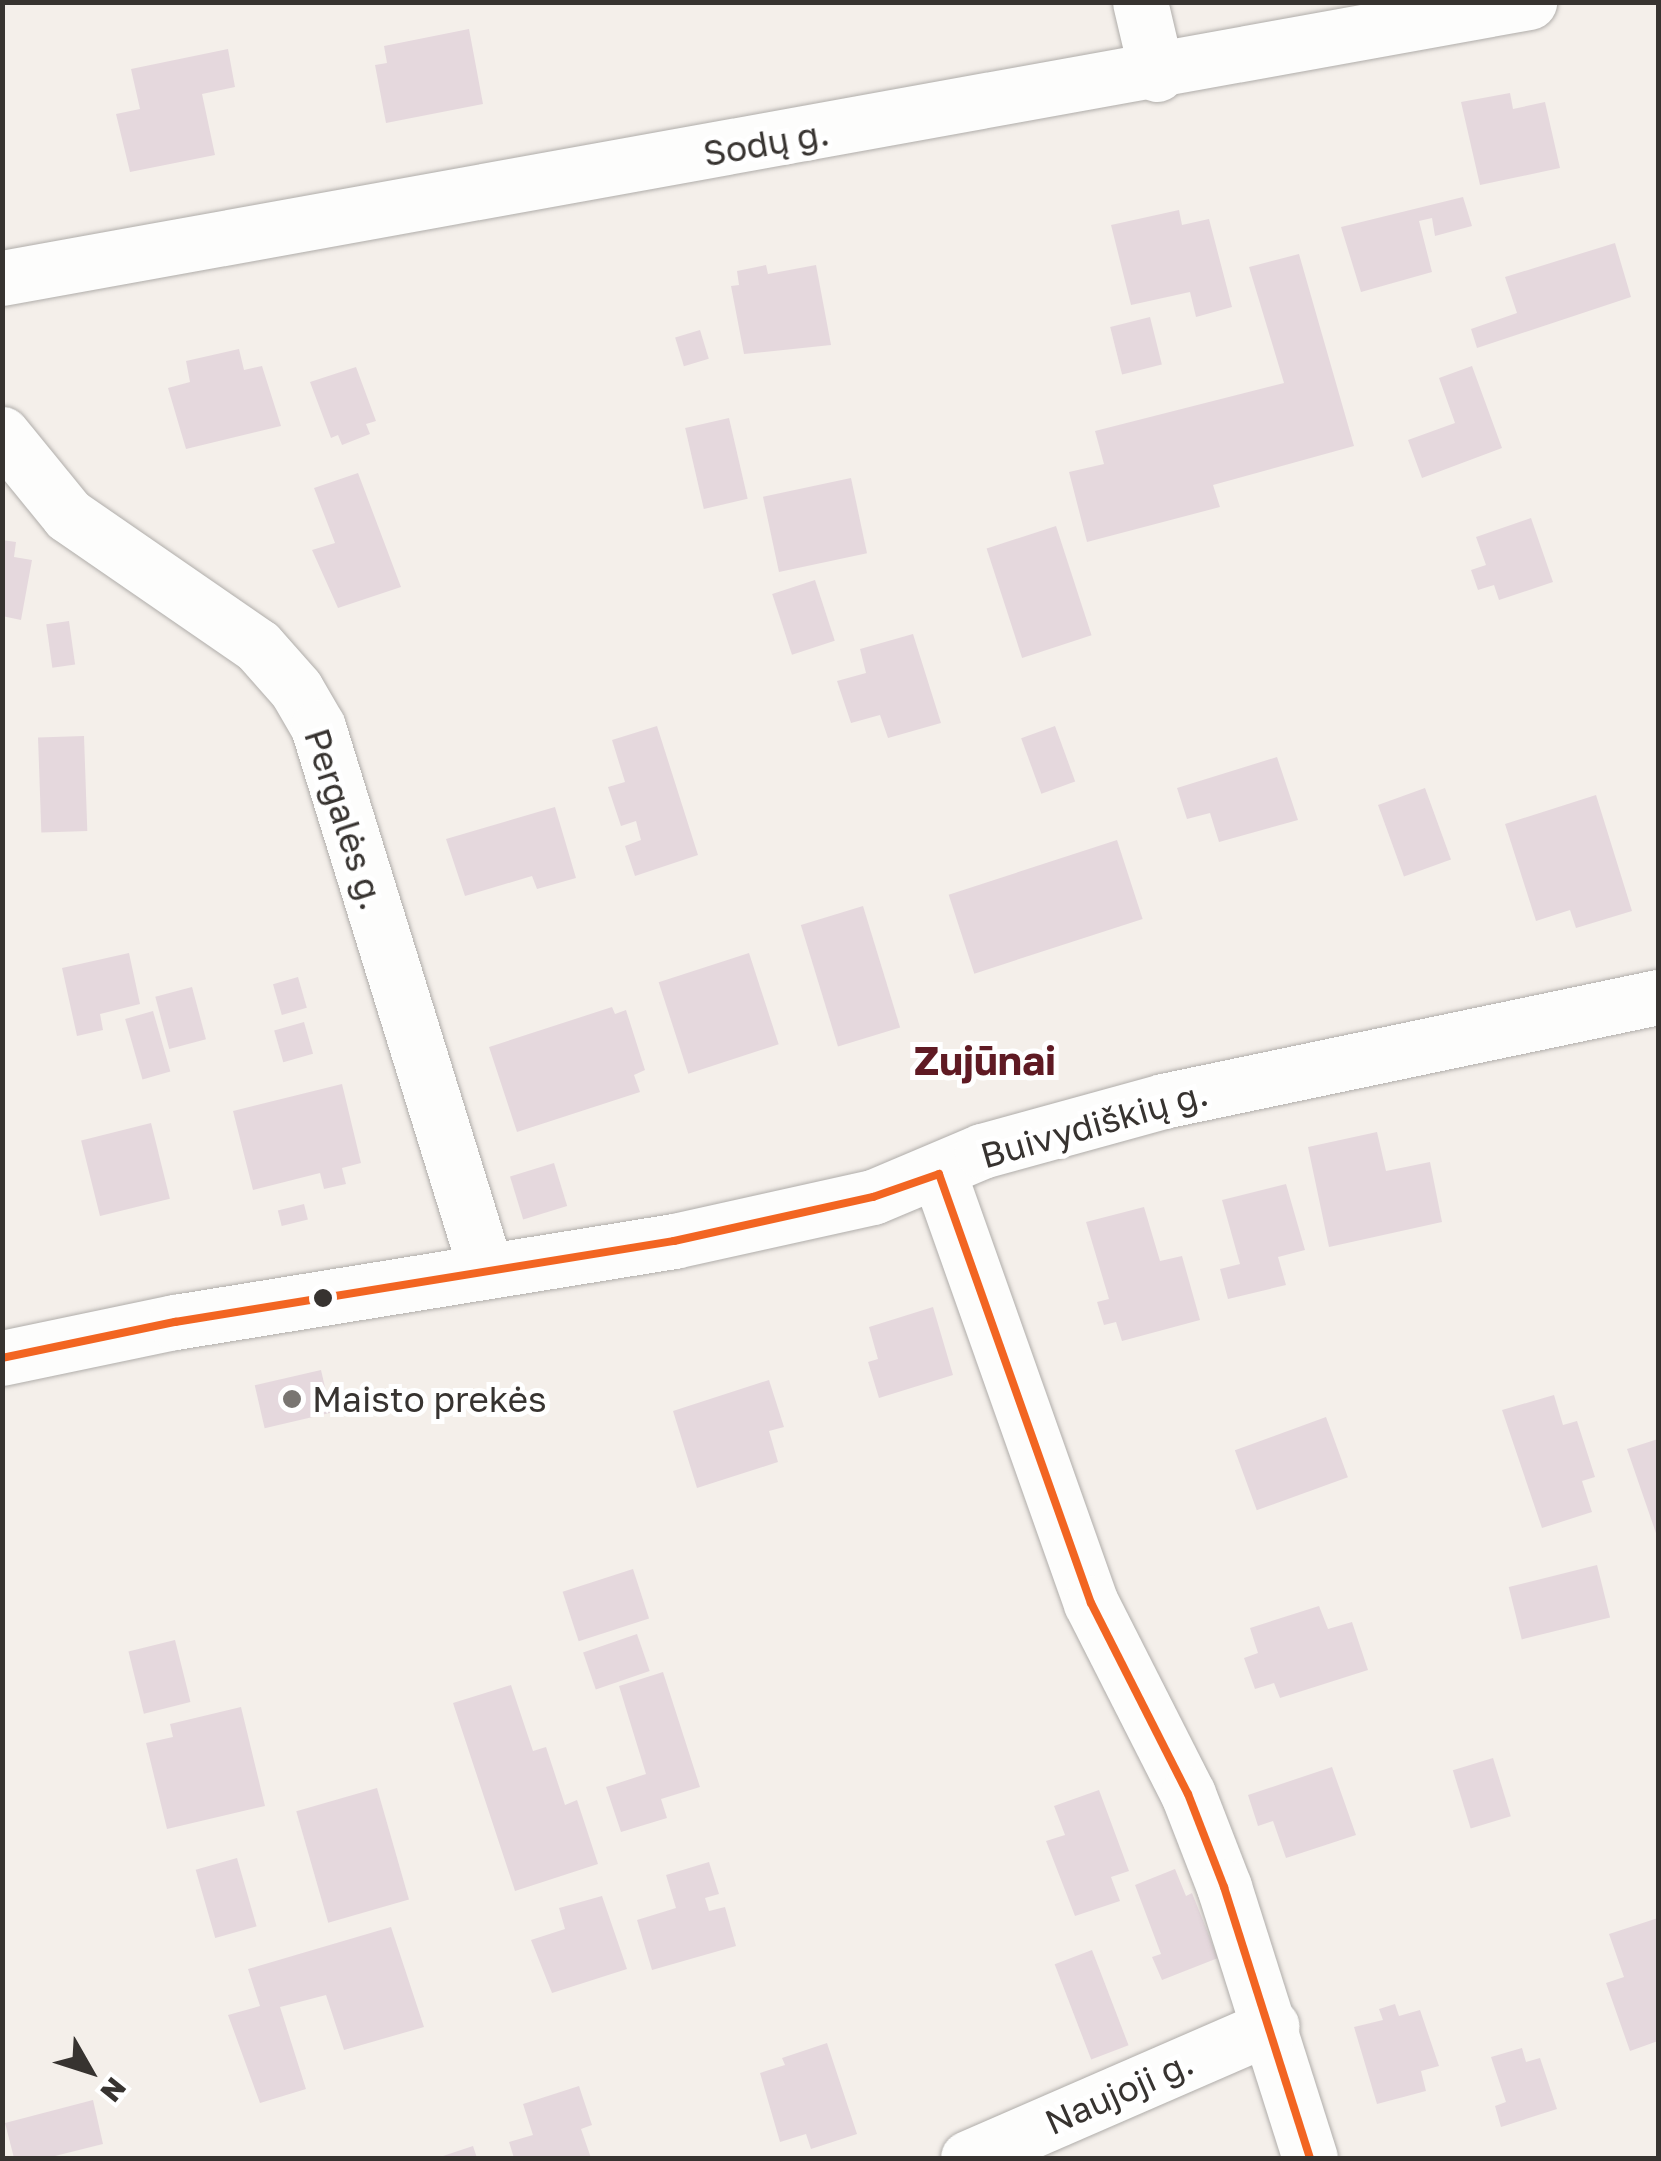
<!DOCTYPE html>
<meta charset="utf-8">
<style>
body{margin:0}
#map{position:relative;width:1661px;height:2161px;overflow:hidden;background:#f4efea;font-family:"Golos Text",sans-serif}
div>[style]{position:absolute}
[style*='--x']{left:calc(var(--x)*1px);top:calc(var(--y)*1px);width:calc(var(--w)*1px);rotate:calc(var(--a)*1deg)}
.building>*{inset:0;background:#e5d8dd;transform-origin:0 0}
.roads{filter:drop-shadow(0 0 2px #b0adaa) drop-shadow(0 0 2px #b0adaa)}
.minor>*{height:55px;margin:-27.5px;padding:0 27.5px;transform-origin:27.5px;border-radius:27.5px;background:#fdfdfc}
.major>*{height:55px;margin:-27.5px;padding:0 27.5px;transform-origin:27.5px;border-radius:27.5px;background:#fdfdfc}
.bus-1>*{height:8px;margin:-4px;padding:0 4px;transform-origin:4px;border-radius:4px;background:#f26522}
.dots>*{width:28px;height:28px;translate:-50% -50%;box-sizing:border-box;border:5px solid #fff;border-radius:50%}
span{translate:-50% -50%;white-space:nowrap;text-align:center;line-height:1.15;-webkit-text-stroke:10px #fff;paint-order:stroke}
.street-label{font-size:35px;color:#373330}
.poi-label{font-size:35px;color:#373330}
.left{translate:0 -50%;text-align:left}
.quarter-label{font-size:40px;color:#5f1a23;font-weight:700}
.frame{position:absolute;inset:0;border:5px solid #373330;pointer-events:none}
.north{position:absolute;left:40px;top:2021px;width:100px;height:100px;-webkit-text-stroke:8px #fff;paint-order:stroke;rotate:129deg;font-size:28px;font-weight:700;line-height:40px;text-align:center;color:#373330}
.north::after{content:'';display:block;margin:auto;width:35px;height:45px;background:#373330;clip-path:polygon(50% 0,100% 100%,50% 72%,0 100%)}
</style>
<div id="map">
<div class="building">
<i style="clip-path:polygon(469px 29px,483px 104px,386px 123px,375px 65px,387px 63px,384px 46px)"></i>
<i style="clip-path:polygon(228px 49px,235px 87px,202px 94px,215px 155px,130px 172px,116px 114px,140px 109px,131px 69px)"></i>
<i style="clip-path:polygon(1510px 93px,1513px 109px,1545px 102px,1560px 168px,1480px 185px,1461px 102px)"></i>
<i style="clip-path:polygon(1463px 197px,1472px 226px,1435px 236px,1432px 218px,1419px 221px,1432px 272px,1361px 292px,1341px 227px)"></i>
<i style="clip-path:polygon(1179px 210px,1182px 225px,1209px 219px,1232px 307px,1196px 317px,1190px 292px,1131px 305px,1111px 225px)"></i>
<i style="clip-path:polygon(1615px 243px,1631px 297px,1477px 348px,1471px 329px,1517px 313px,1505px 277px)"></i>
<i style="clip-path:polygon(1299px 254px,1354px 446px,1213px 485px,1220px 507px,1087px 542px,1069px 472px,1104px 464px,1095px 431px,1284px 383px,1249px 267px)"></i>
<i style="clip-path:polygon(766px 265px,768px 274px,816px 265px,831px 345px,744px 354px,731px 286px,739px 285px,737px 271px)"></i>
<i style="left:1150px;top:317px;width:49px;height:41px;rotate:76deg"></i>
<i style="left:700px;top:330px;width:30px;height:26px;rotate:73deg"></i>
<i style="clip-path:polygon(239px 349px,244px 370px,262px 366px,281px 426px,186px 449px,168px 388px,190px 382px,186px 361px)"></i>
<i style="clip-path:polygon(1472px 366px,1502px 448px,1422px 478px,1408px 440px,1455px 423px,1439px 378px)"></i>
<i style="clip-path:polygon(356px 367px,376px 421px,366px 424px,370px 434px,342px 445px,338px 435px,331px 438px,310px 382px)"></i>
<i style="left:729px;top:418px;width:83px;height:45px;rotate:77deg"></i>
<i style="clip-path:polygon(358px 473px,401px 587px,338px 608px,312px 550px,335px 543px,314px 488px)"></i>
<i style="left:851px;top:478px;width:77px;height:90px;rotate:78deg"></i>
<i style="clip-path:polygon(1531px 518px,1553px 582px,1499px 600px,1494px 585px,1478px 590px,1471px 570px,1486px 565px,1476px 537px)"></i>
<i style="left:1056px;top:526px;width:115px;height:73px;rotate:72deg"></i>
<i style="clip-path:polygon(2px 540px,16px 542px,14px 557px,32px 560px,21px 620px,2px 616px)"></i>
<i style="left:815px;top:580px;width:64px;height:45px;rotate:72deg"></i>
<i style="left:69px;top:621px;width:44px;height:23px;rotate:82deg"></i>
<i style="clip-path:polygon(913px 634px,941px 723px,888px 738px,880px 715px,851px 723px,837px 681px,866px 673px,860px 649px)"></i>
<i style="clip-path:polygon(657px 726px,698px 855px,635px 876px,625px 846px,641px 840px,636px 821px,621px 826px,608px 787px,625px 782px,612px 740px)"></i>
<i style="left:1055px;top:726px;width:59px;height:36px;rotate:70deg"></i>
<i style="left:84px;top:736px;width:95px;height:46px;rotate:88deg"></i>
<i style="clip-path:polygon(1277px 757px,1298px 820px,1219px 842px,1210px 813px,1187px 819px,1177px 788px)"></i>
<i style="left:1425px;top:788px;width:76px;height:50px;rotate:70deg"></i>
<i style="clip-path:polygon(1596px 795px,1632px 911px,1576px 928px,1570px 910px,1536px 921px,1505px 824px)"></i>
<i style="clip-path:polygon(555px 807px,576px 878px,537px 889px,532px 876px,465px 896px,446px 839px)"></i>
<i style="left:1117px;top:840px;width:83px;height:177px;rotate:72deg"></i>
<i style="left:863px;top:906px;width:127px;height:65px;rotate:73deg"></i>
<i style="clip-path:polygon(129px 953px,140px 1004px,100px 1014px,103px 1030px,77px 1036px,62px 968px)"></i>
<i style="left:749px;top:953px;width:96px;height:95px;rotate:72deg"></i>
<i style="left:298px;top:977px;width:32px;height:26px;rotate:74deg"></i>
<i style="left:192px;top:987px;width:54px;height:38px;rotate:75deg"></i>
<i style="clip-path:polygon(612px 1007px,615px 1014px,626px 1010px,645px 1070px,634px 1075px,640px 1092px,517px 1132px,489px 1047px)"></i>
<i style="left:153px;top:1011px;width:63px;height:29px;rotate:74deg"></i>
<i style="left:304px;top:1022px;width:33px;height:31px;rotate:74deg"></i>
<i style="clip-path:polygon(342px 1084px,361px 1163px,342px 1168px,346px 1184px,324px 1189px,320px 1173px,253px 1190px,233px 1111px)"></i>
<i style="left:151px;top:1123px;width:78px;height:72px;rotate:76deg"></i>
<i style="clip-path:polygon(1377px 1132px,1386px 1171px,1430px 1162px,1442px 1222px,1329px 1247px,1308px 1147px)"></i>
<i style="left:554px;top:1163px;width:45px;height:46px;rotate:73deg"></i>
<i style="clip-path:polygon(1286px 1184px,1305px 1250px,1278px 1257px,1286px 1285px,1228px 1299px,1220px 1269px,1240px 1264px,1222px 1200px)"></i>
<i style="left:304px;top:1204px;width:16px;height:27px;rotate:76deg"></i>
<i style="clip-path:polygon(1144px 1207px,1160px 1261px,1182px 1256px,1200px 1320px,1122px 1341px,1116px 1322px,1104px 1325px,1097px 1302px,1109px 1299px,1086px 1222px)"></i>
<i style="clip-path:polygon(933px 1307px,953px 1375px,879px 1398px,868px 1362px,878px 1359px,869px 1327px)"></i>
<i style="left:321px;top:1370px;width:44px;height:68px;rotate:77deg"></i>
<i style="clip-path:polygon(769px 1380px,784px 1427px,769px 1431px,778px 1462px,697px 1488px,673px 1411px)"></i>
<i style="clip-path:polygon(1554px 1395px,1563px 1425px,1577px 1421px,1595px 1477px,1582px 1481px,1592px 1512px,1542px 1528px,1502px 1410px)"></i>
<i style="left:1326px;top:1417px;width:64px;height:97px;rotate:70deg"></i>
<i style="clip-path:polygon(1658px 1439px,1658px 1539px,1627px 1449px)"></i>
<i style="left:1597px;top:1565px;width:54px;height:91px;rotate:76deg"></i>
<i style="left:633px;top:1569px;width:52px;height:74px;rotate:72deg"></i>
<i style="clip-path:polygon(1319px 1606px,1328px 1629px,1352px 1622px,1368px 1670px,1280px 1698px,1274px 1683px,1255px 1689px,1244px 1658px,1258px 1653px,1250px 1628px)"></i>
<i style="left:637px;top:1634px;width:39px;height:57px;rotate:71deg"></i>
<i style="left:175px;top:1640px;width:64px;height:48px;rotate:76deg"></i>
<i style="clip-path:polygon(663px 1672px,700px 1787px,661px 1799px,667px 1818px,621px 1832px,606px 1787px,646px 1774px,619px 1686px)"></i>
<i style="clip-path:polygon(511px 1685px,533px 1751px,546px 1747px,565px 1805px,577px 1800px,598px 1864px,515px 1891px,453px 1703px)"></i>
<i style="clip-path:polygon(241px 1707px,265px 1806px,167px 1829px,146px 1743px,173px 1737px,170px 1724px)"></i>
<i style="left:1493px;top:1758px;width:61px;height:42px;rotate:73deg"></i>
<i style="clip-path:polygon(1332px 1767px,1356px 1835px,1286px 1858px,1273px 1821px,1258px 1826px,1248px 1795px)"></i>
<i style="left:377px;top:1788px;width:116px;height:84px;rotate:74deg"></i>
<i style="clip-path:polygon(1099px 1790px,1129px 1871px,1111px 1877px,1120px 1901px,1075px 1916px,1046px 1841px,1065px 1835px,1054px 1806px)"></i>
<i style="left:237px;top:1858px;width:71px;height:43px;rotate:74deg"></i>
<i style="clip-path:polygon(709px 1862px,719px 1894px,705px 1898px,709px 1911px,725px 1907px,736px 1946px,652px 1970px,637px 1920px,676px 1908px,666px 1875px)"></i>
<i style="clip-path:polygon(1175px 1869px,1186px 1896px,1192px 1893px,1218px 1958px,1162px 1980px,1152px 1957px,1161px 1954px,1135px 1885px)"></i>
<i style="clip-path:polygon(602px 1896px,627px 1969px,552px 1993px,531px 1940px,565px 1929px,559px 1908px)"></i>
<i style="clip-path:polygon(1658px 1918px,1658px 2041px,1630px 2051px,1606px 1983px,1624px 1977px,1609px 1934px)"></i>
<i style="clip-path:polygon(391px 1927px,424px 2027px,344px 2050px,326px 1995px,280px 2007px,306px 2089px,260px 2103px,228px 2015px,260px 2006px,248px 1969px)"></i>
<i style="left:1092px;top:1950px;width:102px;height:40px;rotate:69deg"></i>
<i style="clip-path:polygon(1395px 2004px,1399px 2016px,1420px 2010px,1439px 2066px,1421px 2071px,1426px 2091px,1377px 2104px,1354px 2027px,1383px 2020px,1379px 2009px)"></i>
<i style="clip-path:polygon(827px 2043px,857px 2134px,811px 2149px,806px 2134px,780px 2142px,760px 2073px,785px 2065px,782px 2058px)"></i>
<i style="clip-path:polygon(1522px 2048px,1526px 2062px,1540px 2058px,1557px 2109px,1501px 2127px,1495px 2106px,1506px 2102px,1491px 2057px)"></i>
<i style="clip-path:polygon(579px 2086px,592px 2125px,581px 2129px,591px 2158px,514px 2158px,509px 2142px,533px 2135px,523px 2104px)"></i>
<i style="clip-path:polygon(93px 2100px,103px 2144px,47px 2158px,14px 2158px,5px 2123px)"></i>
<i style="clip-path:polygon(473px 2146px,477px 2158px,437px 2158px)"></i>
</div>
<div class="roads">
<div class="minor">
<i style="--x:1140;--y:2;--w:74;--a:76.7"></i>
<i style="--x:2;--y:278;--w:1552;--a:-10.25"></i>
<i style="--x:2;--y:434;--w:104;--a:50.8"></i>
<i style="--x:68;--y:515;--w:231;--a:34.6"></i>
<i style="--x:258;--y:646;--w:57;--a:48.5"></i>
<i style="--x:296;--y:689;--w:44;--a:59.9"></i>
<i style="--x:318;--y:727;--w:568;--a:72.81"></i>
<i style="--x:939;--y:1174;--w:455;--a:70.5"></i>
<i style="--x:1091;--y:1603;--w:214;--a:63.1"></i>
<i style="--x:1188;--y:1794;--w:100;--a:68.8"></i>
<i style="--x:1224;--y:1887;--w:284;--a:72.4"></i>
<i style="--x:968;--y:2158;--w:331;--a:-23.5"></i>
</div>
<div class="major">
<i style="--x:2;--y:1358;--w:177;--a:-11.8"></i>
<i style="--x:175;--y:1322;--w:506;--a:-9.22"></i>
<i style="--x:674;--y:1241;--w:204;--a:-12.5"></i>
<i style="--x:873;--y:1197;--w:118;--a:-22.9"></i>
<i style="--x:982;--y:1151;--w:188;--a:-15.4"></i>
<i style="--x:1163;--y:1101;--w:506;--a:-11.87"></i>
</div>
</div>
<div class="bus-1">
<i style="--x:939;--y:1174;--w:455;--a:70.5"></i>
<i style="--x:1091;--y:1603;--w:214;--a:63.1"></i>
<i style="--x:1188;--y:1794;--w:100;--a:68.8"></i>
<i style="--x:1224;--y:1887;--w:284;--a:72.4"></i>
<i style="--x:2;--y:1358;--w:177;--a:-11.8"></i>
<i style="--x:175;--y:1322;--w:506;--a:-9.22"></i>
<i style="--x:674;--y:1241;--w:204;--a:-12.5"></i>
<i style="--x:873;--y:1197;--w:70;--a:-19.2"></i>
</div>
<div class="dots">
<i style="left:323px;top:1298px;background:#373330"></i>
<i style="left:292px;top:1399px;background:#797571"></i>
</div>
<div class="street-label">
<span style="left:766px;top:143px;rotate:-10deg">Sodų g.</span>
<span style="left:345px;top:819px;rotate:72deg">Pergalės g.</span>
<span style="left:1094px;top:1124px;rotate:-16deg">Buivydiškių g.</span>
<span style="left:1119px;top:2092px;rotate:-24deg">Naujoji g.</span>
</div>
<div class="poi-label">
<span class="left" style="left:312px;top:1399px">Maisto prekės</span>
</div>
<div class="quarter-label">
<span style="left:985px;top:1060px">Zujūnai</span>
</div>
<div class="frame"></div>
<div class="north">N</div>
</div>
